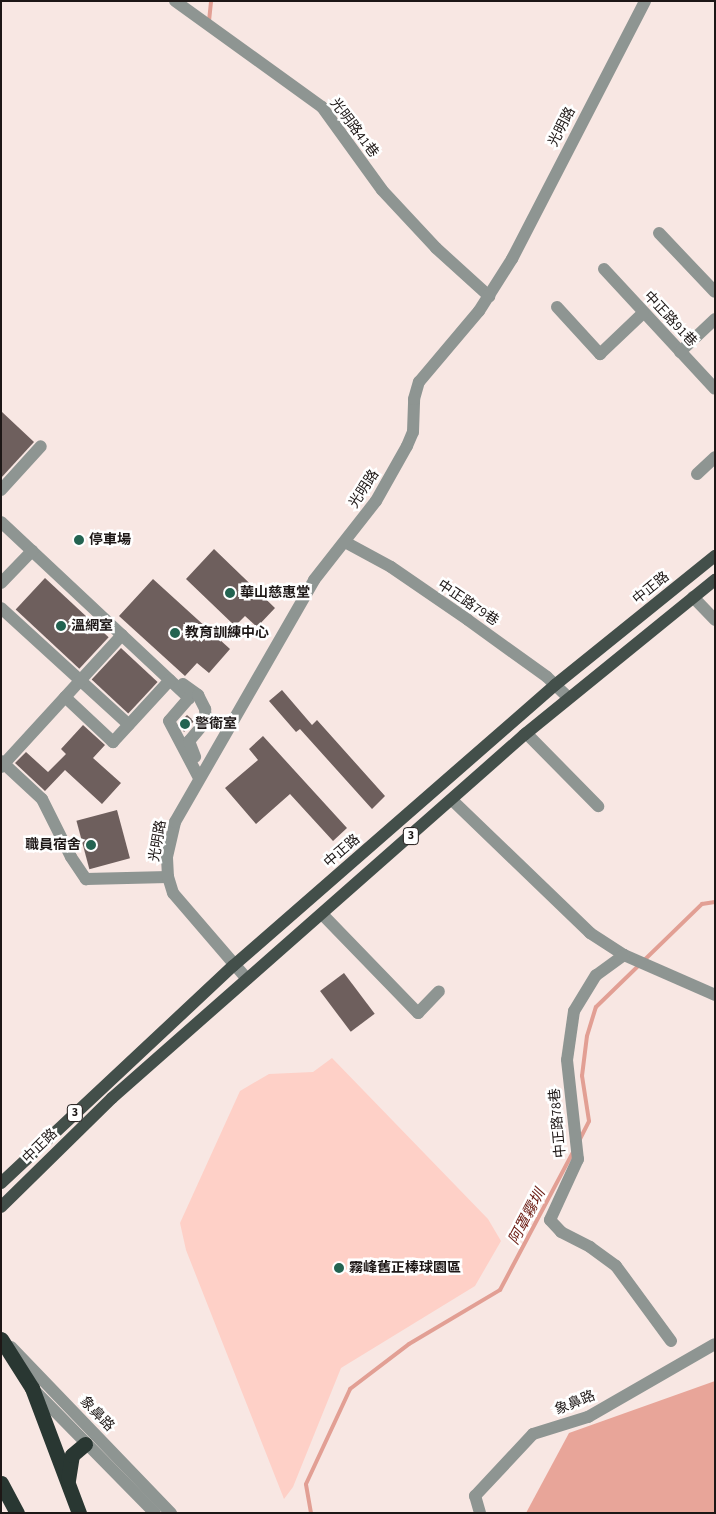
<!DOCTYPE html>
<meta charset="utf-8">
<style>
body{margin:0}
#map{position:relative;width:716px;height:1514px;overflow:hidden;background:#f8e7e3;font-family:"Source Sans 3","Noto Sans TC",sans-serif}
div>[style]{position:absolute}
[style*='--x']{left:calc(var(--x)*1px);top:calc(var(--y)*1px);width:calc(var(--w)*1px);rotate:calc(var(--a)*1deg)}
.green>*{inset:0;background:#fed0c7}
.forest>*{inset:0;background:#e8a599}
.stream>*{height:4px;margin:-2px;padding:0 2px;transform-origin:2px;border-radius:2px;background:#e29f94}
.building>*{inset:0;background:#6e5f5d;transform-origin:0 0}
.minor>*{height:12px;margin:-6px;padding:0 6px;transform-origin:6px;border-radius:6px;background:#8e9592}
.major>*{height:12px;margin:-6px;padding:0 6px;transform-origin:6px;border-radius:6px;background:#434f4a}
.highway>*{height:15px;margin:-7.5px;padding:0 7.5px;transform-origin:7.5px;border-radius:7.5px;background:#293732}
.dots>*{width:14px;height:14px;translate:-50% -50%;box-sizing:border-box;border:2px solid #fff;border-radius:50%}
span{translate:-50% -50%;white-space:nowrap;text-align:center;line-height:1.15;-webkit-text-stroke:5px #fff;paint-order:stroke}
.shield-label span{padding:1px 4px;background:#fff;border:1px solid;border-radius:4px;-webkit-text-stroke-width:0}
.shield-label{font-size:12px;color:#1d1716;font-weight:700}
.street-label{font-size:14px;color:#1d1716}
.poi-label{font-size:14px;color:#1d1716;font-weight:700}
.left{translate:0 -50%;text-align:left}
.right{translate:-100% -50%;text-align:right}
.water-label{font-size:15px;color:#6f2219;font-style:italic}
.frame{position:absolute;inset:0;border:2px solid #1d1716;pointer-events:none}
</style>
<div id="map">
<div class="green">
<i style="clip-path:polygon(332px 1058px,488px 1219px,501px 1241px,475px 1286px,341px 1368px,293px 1487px,284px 1499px,186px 1250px,180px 1223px,240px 1091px,269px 1074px,313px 1072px)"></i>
</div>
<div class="forest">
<i style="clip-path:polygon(715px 1381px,715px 1513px,526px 1513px,569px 1433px)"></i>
</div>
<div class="stream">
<i style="--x:209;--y:21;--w:20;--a:-84"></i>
<i style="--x:580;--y:1139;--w:20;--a:-63"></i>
<i style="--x:589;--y:1121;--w:46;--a:-98.8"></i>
<i style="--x:582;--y:1076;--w:40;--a:-82.9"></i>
<i style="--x:587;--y:1036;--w:30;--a:-73"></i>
<i style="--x:596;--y:1007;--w:148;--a:-44.2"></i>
<i style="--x:702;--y:904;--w:13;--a:-9"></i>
<i style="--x:311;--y:1513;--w:29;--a:-100"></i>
<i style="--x:306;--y:1484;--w:105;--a:-65.1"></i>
<i style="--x:350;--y:1389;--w:74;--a:-37.3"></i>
<i style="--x:409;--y:1344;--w:106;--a:-30.7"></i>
<i style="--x:500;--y:1290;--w:156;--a:-62.1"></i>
</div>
<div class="building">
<i style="clip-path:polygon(1px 411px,34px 442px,1px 478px)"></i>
<i style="clip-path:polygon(214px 549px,275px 608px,257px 627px,245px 616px,235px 626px,186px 579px)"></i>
<i style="left:45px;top:578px;width:87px;height:43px;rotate:43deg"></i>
<i style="clip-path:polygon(153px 579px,230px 649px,209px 673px,197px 663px,185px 676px,119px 616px)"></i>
<i style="left:121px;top:648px;width:50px;height:43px;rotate:43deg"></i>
<i style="clip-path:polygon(282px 690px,312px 725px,317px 720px,385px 796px,372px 809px,300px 729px,296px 732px,269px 701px)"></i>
<i style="clip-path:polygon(187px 715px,194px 721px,184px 732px,179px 723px)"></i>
<i style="clip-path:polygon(83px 725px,105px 745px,93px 758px,121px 783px,102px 804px,65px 770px,45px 791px,15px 763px,26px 752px,48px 772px,66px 754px,61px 749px)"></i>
<i style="clip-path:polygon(263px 736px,347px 828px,333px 841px,290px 794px,256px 824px,225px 788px,258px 760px,249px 749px)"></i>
<i style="left:117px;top:810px;width:50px;height:42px;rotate:75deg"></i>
<i style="left:344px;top:973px;width:51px;height:30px;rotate:53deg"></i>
</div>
<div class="minor">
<i style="--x:175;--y:1;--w:181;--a:35.8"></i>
<i style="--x:322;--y:107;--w:102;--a:54.1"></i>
<i style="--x:382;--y:190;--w:79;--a:47"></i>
<i style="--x:436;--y:248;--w:72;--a:42.2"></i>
<i style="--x:659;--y:233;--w:81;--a:46.5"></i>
<i style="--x:604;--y:269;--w:163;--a:47.2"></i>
<i style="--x:557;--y:307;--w:64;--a:47.5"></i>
<i style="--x:600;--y:354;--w:59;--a:-43.6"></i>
<i style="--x:680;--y:352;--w:48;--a:-43.3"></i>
<i style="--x:697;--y:474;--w:25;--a:-43"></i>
<i style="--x:1;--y:490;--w:59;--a:-47.7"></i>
<i style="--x:1;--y:522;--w:258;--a:43.1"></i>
<i style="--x:189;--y:698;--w:30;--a:131"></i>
<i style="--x:169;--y:721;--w:64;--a:62.2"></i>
<i style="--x:345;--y:542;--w:52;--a:28.5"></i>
<i style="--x:391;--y:567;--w:93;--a:34.5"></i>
<i style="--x:468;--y:620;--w:97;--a:35.8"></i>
<i style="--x:547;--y:677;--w:29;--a:44"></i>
<i style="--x:1;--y:583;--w:45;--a:-45.9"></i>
<i style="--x:693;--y:597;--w:32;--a:46"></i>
<i style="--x:1;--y:608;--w:173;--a:42.4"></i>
<i style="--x:183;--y:684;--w:19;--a:36"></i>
<i style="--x:198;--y:695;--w:16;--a:63"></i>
<i style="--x:205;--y:709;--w:12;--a:85"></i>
<i style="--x:206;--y:721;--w:26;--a:130"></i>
<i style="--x:189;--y:741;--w:17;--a:69"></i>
<i style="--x:65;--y:697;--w:66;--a:43.2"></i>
<i style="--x:113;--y:742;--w:84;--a:-47.4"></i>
<i style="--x:526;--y:733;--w:103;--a:45.4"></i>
<i style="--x:1;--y:761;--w:56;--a:42.8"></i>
<i style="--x:42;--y:799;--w:65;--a:63.4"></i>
<i style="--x:71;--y:857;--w:27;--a:56"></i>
<i style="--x:86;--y:879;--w:82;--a:-1.4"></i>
<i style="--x:1;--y:767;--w:179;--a:-47.5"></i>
<i style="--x:452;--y:800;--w:192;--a:43.9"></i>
<i style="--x:590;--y:933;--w:40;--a:32.9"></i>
<i style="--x:624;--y:955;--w:99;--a:23.7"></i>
<i style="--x:322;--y:914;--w:138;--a:45.9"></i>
<i style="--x:418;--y:1013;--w:30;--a:-46"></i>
<i style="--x:624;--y:955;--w:34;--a:144"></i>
<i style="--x:596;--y:975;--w:42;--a:121.4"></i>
<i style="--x:574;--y:1011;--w:49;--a:98.1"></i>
<i style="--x:567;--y:1060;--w:100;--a:83.7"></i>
<i style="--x:578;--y:1159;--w:67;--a:114.7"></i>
<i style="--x:550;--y:1220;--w:16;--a:47"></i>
<i style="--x:561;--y:1232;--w:33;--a:27"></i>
<i style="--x:590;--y:1247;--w:32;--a:36"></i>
<i style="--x:616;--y:1266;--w:93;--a:53.7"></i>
<i style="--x:247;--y:979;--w:113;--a:-130.7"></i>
<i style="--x:173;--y:893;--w:17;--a:-107"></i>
<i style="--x:168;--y:877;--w:20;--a:-93"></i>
<i style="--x:167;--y:857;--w:36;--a:-77"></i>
<i style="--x:175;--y:822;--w:279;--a:-60.1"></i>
<i style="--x:314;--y:580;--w:100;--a:-51.9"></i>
<i style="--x:376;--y:501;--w:63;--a:-60.6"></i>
<i style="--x:407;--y:446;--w:15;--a:-67"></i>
<i style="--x:413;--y:432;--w:33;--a:-88"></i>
<i style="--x:414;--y:399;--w:18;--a:-74"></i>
<i style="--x:419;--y:382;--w:93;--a:-49.8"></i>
<i style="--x:479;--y:311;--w:62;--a:-57.6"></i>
<i style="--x:512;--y:259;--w:290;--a:-62.7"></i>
<i style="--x:11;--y:1347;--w:231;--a:46.1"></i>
<i style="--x:35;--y:1391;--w:171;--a:45.5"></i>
<i style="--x:480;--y:1513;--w:18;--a:-106"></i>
<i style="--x:475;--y:1496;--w:85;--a:-46.9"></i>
<i style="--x:533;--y:1434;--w:58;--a:-17.2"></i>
<i style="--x:588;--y:1417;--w:146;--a:-29.9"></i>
</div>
<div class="major">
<i style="--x:1;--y:1183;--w:318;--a:-43.1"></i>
<i style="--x:233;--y:966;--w:427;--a:-41.1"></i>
<i style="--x:555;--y:685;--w:206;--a:-38.9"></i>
<i style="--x:1;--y:1207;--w:156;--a:-44.5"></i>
<i style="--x:112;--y:1098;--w:549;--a:-41.38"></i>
<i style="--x:524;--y:735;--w:246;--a:-39.1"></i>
</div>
<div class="highway">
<i style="--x:1;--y:1339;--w:58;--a:57.7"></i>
<i style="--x:32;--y:1388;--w:134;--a:69.4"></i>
<i style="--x:68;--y:1480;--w:25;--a:-81"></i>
<i style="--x:72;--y:1455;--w:17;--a:-40"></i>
<i style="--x:1;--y:1483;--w:34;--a:62"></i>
</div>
<div class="dots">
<i style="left:79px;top:540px;background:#236351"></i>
<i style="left:230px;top:593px;background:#236351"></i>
<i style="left:61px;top:626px;background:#236351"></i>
<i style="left:175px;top:633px;background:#236351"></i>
<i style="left:185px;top:724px;background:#236351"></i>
<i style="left:91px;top:845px;background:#236351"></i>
<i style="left:339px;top:1268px;background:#236351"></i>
</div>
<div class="shield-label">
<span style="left:411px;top:836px">3</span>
<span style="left:75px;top:1113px">3</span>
</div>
<div class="street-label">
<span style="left:562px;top:127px;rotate:-63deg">光明路</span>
<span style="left:354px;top:128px;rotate:53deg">光明路41巷</span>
<span style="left:670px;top:319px;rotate:47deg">中正路91巷</span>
<span style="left:364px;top:489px;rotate:-57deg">光明路</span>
<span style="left:651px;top:588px;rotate:-39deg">中正路</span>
<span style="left:468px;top:603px;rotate:34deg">中正路79巷</span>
<span style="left:158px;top:841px;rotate:-80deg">光明路</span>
<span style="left:342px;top:851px;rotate:-41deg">中正路</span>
<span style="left:558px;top:1123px;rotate:-95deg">中正路78巷</span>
<span style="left:40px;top:1146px;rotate:-44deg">中正路</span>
<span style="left:575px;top:1403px;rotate:-22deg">象鼻路</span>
<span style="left:97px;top:1414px;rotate:46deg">象鼻路</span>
</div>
<div class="poi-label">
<span class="left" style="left:89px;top:540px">停車場</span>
<span class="left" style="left:240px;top:593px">華山慈惠堂</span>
<span class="left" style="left:71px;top:626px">溫網室</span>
<span class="left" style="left:185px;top:633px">教育訓練中心</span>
<span class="left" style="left:195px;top:724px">警衛室</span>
<span class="right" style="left:81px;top:845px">職員宿舍</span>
<span class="left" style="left:349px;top:1268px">霧峰舊正棒球園區</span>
</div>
<div class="water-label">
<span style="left:527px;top:1217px;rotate:-62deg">阿罩霧圳</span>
</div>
<div class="frame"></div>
</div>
